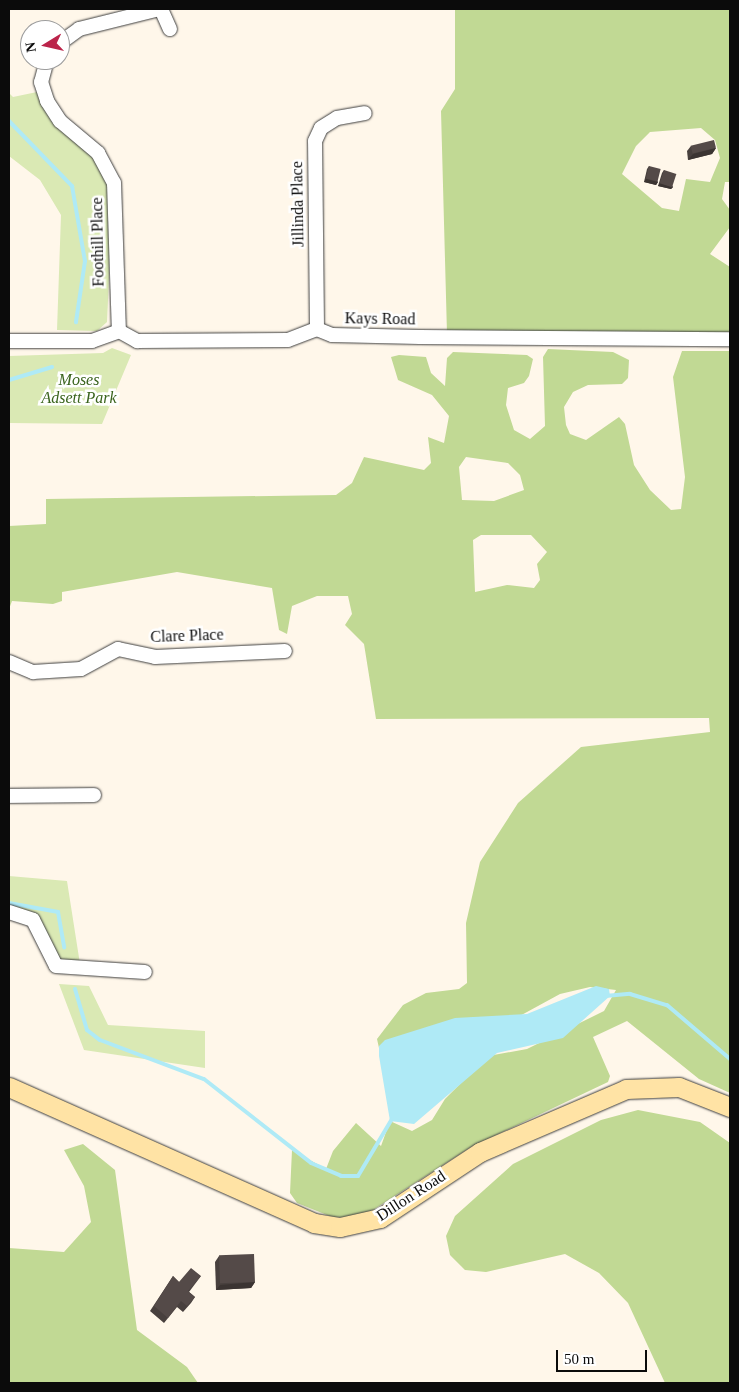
<!DOCTYPE html>
<style>
body{margin:0}
#map{position:relative;width:739px;height:1392px;overflow:hidden;background:#fff7ea;font-family:Georgia,serif}
div>[style]{position:absolute}
[style*='--x']{left:calc(var(--x)*1px);top:calc(var(--y)*1px);width:calc(var(--w)*1px);rotate:calc(var(--a)*1deg)}
.green>*{inset:0;background:#dae9b4}
.forest>*{inset:0;background:#c1d994}
.water>*{inset:0;background:#afeaf6}
.stream>*{height:4px;margin:-2px;padding:0 2px;transform-origin:2px;border-radius:2px;background:#afeaf6}
.roads{filter:drop-shadow(0 0 1px #3e3e3e) drop-shadow(0 0 1px #3e3e3e)}
.minor>*{height:14px;margin:-7px;padding:0 7px;transform-origin:7px;border-radius:7px;background:#fff}
.secondary>*{height:19px;margin:-9.5px;padding:0 9.5px;transform-origin:9.5px;border-radius:9.5px;background:#ffe3a5}
.wall>*{inset:0;background:#48403e}
.shaded-wall>*{inset:0;background:#3b3432}
.building>*{inset:0;background:#544a48;transform-origin:0 0}
span{translate:-50% -50%;white-space:nowrap;text-align:center;line-height:1.15;-webkit-text-stroke:5px #fff;paint-order:stroke}
.street-label{font-size:16px;color:#0b0b0b}
.park-label{font-size:16px;color:#39631c;font-style:italic}
.frame{position:absolute;inset:0;border:10px solid #0b0b0b;pointer-events:none}
.north{position:absolute;left:20px;top:20px;width:50px;height:50px;box-sizing:border-box;background:#fff;border:1px solid #9d9d9d;border-radius:50%;rotate:261deg;font-size:14px;font-weight:700;line-height:20px;text-align:center;color:#0b0b0b}
.north::after{content:'';display:block;margin:auto;width:18px;height:22px;background:#bb244a;clip-path:polygon(50% 0,100% 100%,50% 72%,0 100%)}
.scale{position:absolute;left:556px;top:1350px;width:91px;height:22px;box-sizing:border-box;border:2px solid #0b0b0b;border-top:0;padding-left:6px;font-size:15px;line-height:18px;white-space:nowrap;color:#0b0b0b;-webkit-text-stroke:4px #fff;paint-order:stroke}
</style>
<div id="map">
<div class="green">
<i style="clip-path:polygon(37px 92px,94px 155px,107px 182px,112px 211px,107px 322px,97px 331px,57px 330px,61px 215px,40px 180px,9px 156px,9px 93px,13px 97px)"></i>
<i style="clip-path:polygon(112px 348px,131px 355px,102px 424px,9px 423px,9px 356px,103px 353px)"></i>
<i style="clip-path:polygon(9px 876px,67px 881px,80px 964px,56px 961px,42px 931px,9px 909px)"></i>
<i style="clip-path:polygon(59px 984px,89px 986px,108px 1025px,205px 1031px,205px 1068px,84px 1050px)"></i>
</div>
<div class="forest">
<i style="clip-path:polygon(evenodd,455px 9px,730px 9px,730px 182px,725px 182px,722px 199px,730px 210px,730px 227px,710px 254px,730px 267px,730px 337px,447px 334px,441px 111px,455px 89px,455px 9px,701px 128px,715px 140px,720px 158px,710px 182px,686px 179px,679px 211px,662px 208px,622px 174px,636px 146px,650px 132px,701px 128px)"></i>
<i style="clip-path:polygon(evenodd,548px 349px,613px 352px,629px 360px,628px 378px,622px 384px,588px 385px,573px 392px,564px 407px,566px 425px,570px 434px,586px 440px,619px 417px,625px 424px,634px 465px,650px 490px,671px 510px,681px 509px,685px 477px,673px 377px,682px 351px,730px 351px,730px 1093px,699px 1079px,627px 1021px,593px 1037px,610px 1076px,608px 1082px,471px 1147px,373px 1210px,351px 1218px,332px 1217px,297px 1203px,290px 1193px,292px 1150px,326px 1169px,333px 1151px,356px 1123px,381px 1146px,390px 1121px,412px 1131px,432px 1120px,445px 1099px,488px 1056px,527px 1049px,604px 1011px,616px 990px,590px 987px,560px 994px,505px 1024px,379px 1048px,377px 1039px,403px 1005px,426px 993px,459px 989px,467px 983px,466px 923px,480px 862px,518px 803px,581px 747px,710px 732px,709px 718px,376px 719px,364px 644px,345px 625px,352px 614px,348px 596px,317px 596px,292px 606px,287px 634px,279px 630px,272px 588px,177px 572px,62px 592px,62px 601px,53px 604px,12px 601px,9px 609px,9px 526px,46px 524px,46px 499px,336px 495px,352px 483px,364px 457px,424px 470px,431px 463px,428px 437px,444px 443px,449px 416px,432px 395px,398px 380px,391px 357px,399px 355px,426px 357px,431px 373px,445px 386px,447px 358px,453px 352px,527px 355px,533px 359px,529px 376px,524px 383px,508px 388px,506px 405px,514px 430px,530px 439px,545px 426px,543px 357px,548px 349px,466px 457px,508px 463px,520px 475px,524px 490px,494px 501px,462px 500px,459px 467px,466px 457px,548px 349px,481px 535px,531px 535px,547px 552px,537px 564px,540px 580px,534px 588px,507px 585px,475px 592px,473px 540px,481px 535px)"></i>
<i style="clip-path:polygon(638px 1110px,700px 1122px,730px 1143px,730px 1383px,665px 1383px,628px 1303px,599px 1273px,565px 1254px,486px 1272px,465px 1270px,450px 1255px,446px 1236px,455px 1216px,513px 1164px,601px 1120px)"></i>
<i style="clip-path:polygon(83px 1144px,115px 1170px,137px 1330px,187px 1367px,198px 1383px,9px 1383px,9px 1248px,64px 1252px,91px 1222px,84px 1186px,64px 1150px)"></i>
</div>
<div class="water">
<i style="clip-path:polygon(596px 986px,609px 989px,610px 996px,563px 1038px,497px 1053px,414px 1124px,390px 1121px,379px 1056px,379px 1046px,385px 1040px,455px 1018px,527px 1014px)"></i>
</div>
<div class="stream">
<i style="--x:9;--y:121;--w:91;--a:45.9"></i>
<i style="--x:72;--y:186;--w:76;--a:80.2"></i>
<i style="--x:85;--y:261;--w:62;--a:98.4"></i>
<i style="--x:9;--y:380;--w:45;--a:-16.8"></i>
<i style="--x:9;--y:903;--w:50;--a:10.4"></i>
<i style="--x:58;--y:912;--w:36;--a:80"></i>
<i style="--x:75;--y:989;--w:43;--a:73.7"></i>
<i style="--x:87;--y:1030;--w:16;--a:38"></i>
<i style="--x:100;--y:1040;--w:111;--a:20.6"></i>
<i style="--x:204;--y:1079;--w:136;--a:38.1"></i>
<i style="--x:311;--y:1163;--w:33;--a:23"></i>
<i style="--x:341;--y:1176;--w:17;--a:0"></i>
<i style="--x:358;--y:1176;--w:66;--a:-59.2"></i>
<i style="--x:605;--y:996;--w:25;--a:-5"></i>
<i style="--x:630;--y:994;--w:39;--a:17"></i>
<i style="--x:667;--y:1005;--w:83;--a:40.6"></i>
</div>
<div class="roads">
<div class="minor">
<i style="--x:161;--y:9;--w:22;--a:66"></i>
<i style="--x:60;--y:43;--w:24;--a:-36"></i>
<i style="--x:79;--y:29;--w:83;--a:-13.9"></i>
<i style="--x:47;--y:60;--w:23;--a:105"></i>
<i style="--x:41;--y:82;--w:20;--a:72"></i>
<i style="--x:47;--y:101;--w:24;--a:57"></i>
<i style="--x:60;--y:121;--w:50;--a:40.1"></i>
<i style="--x:98;--y:153;--w:34;--a:62"></i>
<i style="--x:114;--y:183;--w:148;--a:88.1"></i>
<i style="--x:317;--y:329;--w:188;--a:-90.6"></i>
<i style="--x:315;--y:141;--w:14;--a:-65"></i>
<i style="--x:321;--y:128;--w:19;--a:-32"></i>
<i style="--x:337;--y:118;--w:28;--a:-10"></i>
<i style="--x:9;--y:341;--w:83;--a:0"></i>
<i style="--x:92;--y:341;--w:29;--a:-20"></i>
<i style="--x:119;--y:331;--w:21;--a:29"></i>
<i style="--x:137;--y:341;--w:151;--a:-0.4"></i>
<i style="--x:288;--y:340;--w:31;--a:-21"></i>
<i style="--x:317;--y:329;--w:16;--a:22"></i>
<i style="--x:332;--y:335;--w:88;--a:1.3"></i>
<i style="--x:420;--y:337;--w:310;--a:0.4"></i>
<i style="--x:9;--y:662;--w:26;--a:23"></i>
<i style="--x:33;--y:672;--w:48;--a:-3.6"></i>
<i style="--x:81;--y:669;--w:42;--a:-28.4"></i>
<i style="--x:118;--y:649;--w:38;--a:12"></i>
<i style="--x:155;--y:657;--w:130;--a:-2.6"></i>
<i style="--x:9;--y:796;--w:85;--a:-0.7"></i>
<i style="--x:9;--y:912;--w:25;--a:18"></i>
<i style="--x:33;--y:920;--w:51;--a:63.4"></i>
<i style="--x:56;--y:966;--w:89;--a:3.9"></i>
</div>
<div class="secondary">
<i style="--x:9;--y:1087;--w:334;--a:24"></i>
<i style="--x:314;--y:1223;--w:26;--a:9"></i>
<i style="--x:340;--y:1227;--w:41;--a:-12.7"></i>
<i style="--x:380;--y:1218;--w:120;--a:-33.4"></i>
<i style="--x:480;--y:1152;--w:159;--a:-23.3"></i>
<i style="--x:626;--y:1089;--w:53;--a:-2.2"></i>
<i style="--x:679;--y:1087;--w:55;--a:21.4"></i>
</div>
</div>
<div class="wall">
<i style="clip-path:polygon(691px 146px,716px 148px,712px 154px,688px 160px,687px 151px)"></i>
<i style="clip-path:polygon(649px 166px,658px 182px,656px 185px,644px 182px,647px 169px)"></i>
<i style="clip-path:polygon(664px 170px,673px 187px,671px 189px,658px 186px,662px 173px)"></i>
<i style="clip-path:polygon(219px 1256px,255px 1282px,251px 1288px,216px 1290px,215px 1262px)"></i>
<i style="clip-path:polygon(173px 1276px,179px 1282px,201px 1276px,189px 1292px,195px 1297px,191px 1303px,183px 1312px,177px 1307px,164px 1323px,150px 1311px)"></i>
</div>
<div class="shaded-wall">
<i style="clip-path:polygon(716px 148px,712px 154px,688px 160px,693px 154px)"></i>
<i style="clip-path:polygon(646px 179px,658px 182px,656px 185px,644px 182px)"></i>
<i style="clip-path:polygon(660px 183px,673px 187px,671px 189px,658px 186px)"></i>
<i style="clip-path:polygon(255px 1282px,251px 1288px,216px 1290px,220px 1285px)"></i>
</div>
<div class="building">
<i style="left:714px;top:140px;width:8px;height:24px;rotate:76deg"></i>
<i style="left:649px;top:166px;width:12px;height:13px;rotate:14deg"></i>
<i style="left:664px;top:170px;width:13px;height:14px;rotate:18deg"></i>
<i style="left:254px;top:1254px;width:28px;height:35px;rotate:88deg"></i>
<i style="clip-path:polygon(191px 1268px,201px 1276px,188px 1291px,195px 1297px,187px 1306px,181px 1301px,168px 1318px,154px 1306px,173px 1276px,179px 1282px)"></i>
</div>
<div class="street-label">
<span style="left:298px;top:204px;rotate:-91deg">Jillinda Place</span>
<span style="left:98px;top:242px;rotate:-91deg">Foothill Place</span>
<span style="left:380px;top:319px;rotate:1deg">Kays Road</span>
<span style="left:187px;top:636px;rotate:-2deg">Clare Place</span>
<span style="left:411px;top:1196px;rotate:-33deg">Dillon Road</span>
</div>
<div class="park-label">
<span style="left:79px;top:389px">Moses<br>Adsett Park</span>
</div>
<div class="frame"></div>
<div class="north">N</div>
<div class="scale">50 m</div>
</div>
